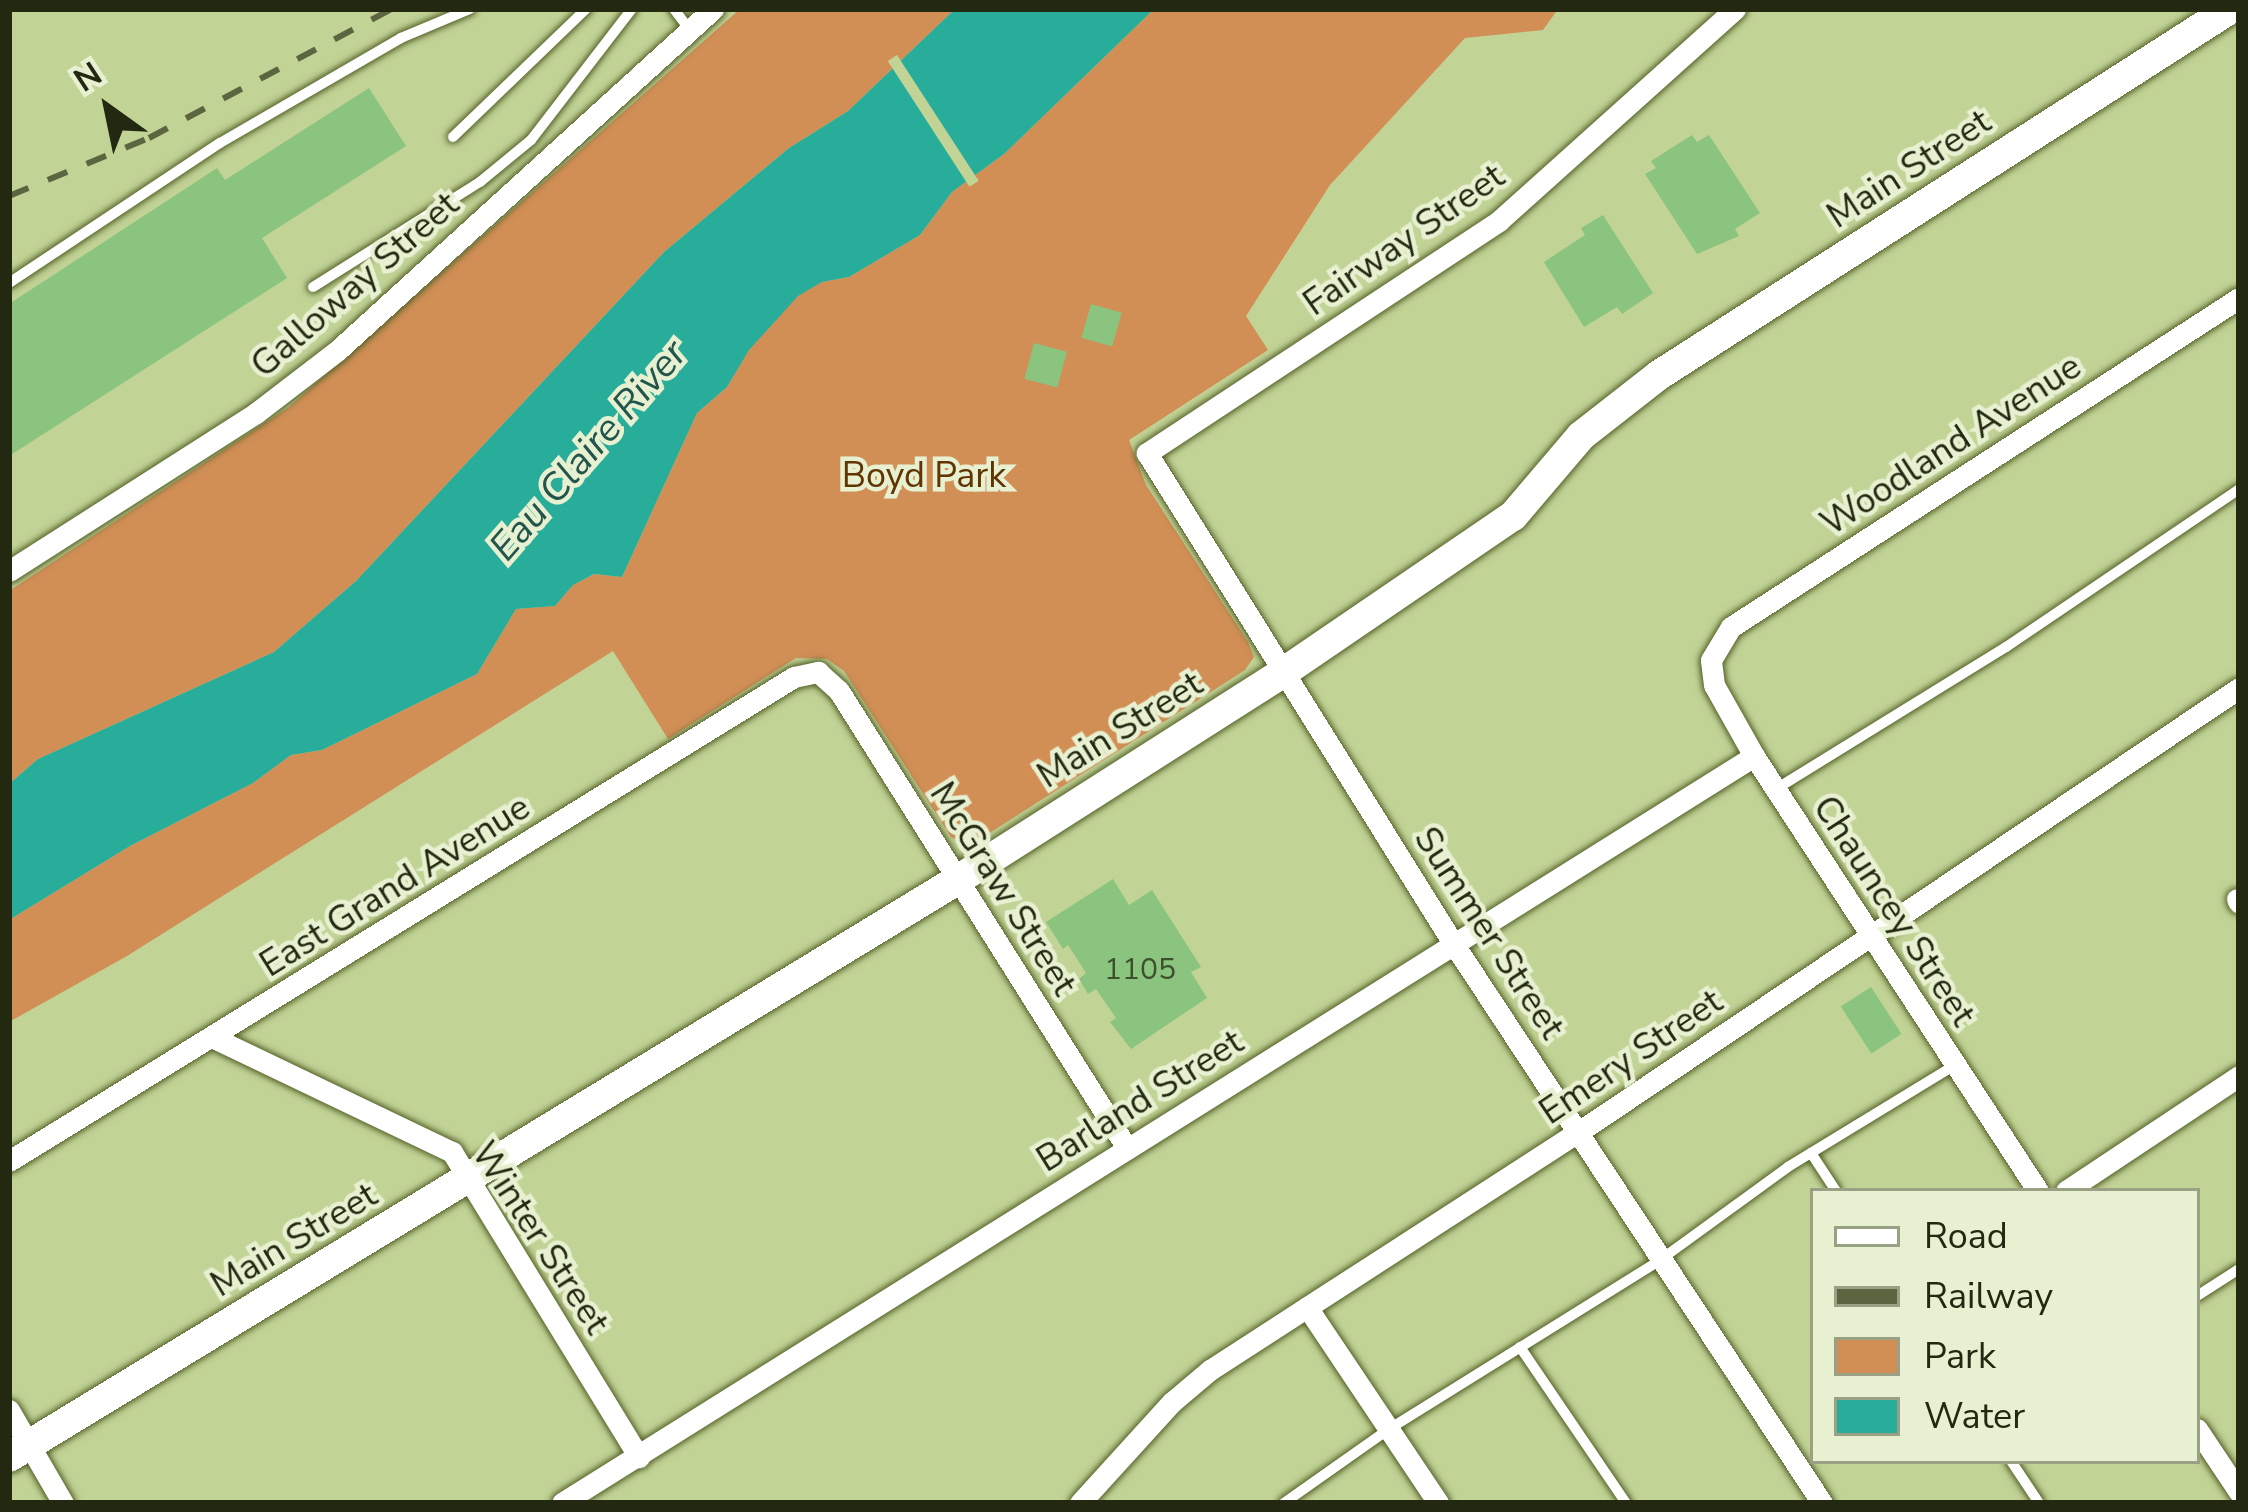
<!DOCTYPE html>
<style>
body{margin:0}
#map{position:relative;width:2248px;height:1512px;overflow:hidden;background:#c2d396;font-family:"Nunito Sans",sans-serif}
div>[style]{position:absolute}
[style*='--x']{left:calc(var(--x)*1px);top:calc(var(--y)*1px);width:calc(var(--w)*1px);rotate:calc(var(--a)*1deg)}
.green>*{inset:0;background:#d18f56}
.water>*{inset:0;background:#28ad9b}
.pier>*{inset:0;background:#c2d396;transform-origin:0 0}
.building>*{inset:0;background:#8ac47f;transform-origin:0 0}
.roads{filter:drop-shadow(0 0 3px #546128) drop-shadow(0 0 3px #546128)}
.lane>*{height:10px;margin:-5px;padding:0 5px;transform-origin:5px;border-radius:5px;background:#fff}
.street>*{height:21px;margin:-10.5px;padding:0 10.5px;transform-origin:10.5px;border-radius:10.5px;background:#fff}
.secondary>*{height:30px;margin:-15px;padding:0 15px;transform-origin:15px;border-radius:15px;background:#fff}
.rail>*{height:6px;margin-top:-3px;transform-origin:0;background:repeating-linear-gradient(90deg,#5b6540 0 21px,transparent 0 42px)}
span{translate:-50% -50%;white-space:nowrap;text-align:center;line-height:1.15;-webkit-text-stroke:9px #e7f0d1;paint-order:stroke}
.number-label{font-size:30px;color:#3d502c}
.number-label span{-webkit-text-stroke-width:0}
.street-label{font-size:36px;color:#232911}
.park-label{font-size:36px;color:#613402}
.water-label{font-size:39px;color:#22564d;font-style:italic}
.frame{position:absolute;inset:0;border:12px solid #232911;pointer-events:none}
.legend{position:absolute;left:1810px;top:1188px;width:390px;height:276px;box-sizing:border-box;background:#e7f0d1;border:3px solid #99a084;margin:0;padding:15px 21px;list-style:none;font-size:36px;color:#232911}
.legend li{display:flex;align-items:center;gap:24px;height:60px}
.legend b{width:60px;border:3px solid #99a084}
.north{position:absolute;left:48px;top:48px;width:120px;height:120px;-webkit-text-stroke:9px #e7f0d1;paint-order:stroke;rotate:327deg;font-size:33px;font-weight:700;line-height:48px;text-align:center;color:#232911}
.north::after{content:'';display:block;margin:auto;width:42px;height:54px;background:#232911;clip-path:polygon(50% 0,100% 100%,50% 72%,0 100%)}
</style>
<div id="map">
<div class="green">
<i style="clip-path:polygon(740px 9px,955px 9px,848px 111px,789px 148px,664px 252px,356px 581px,274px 652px,38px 759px,9px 784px,9px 591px,289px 407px)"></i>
<i style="clip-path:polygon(1154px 9px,1558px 9px,1543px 30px,1465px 38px,1330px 185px,1246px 316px,1268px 350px,1129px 440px,1146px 485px,1248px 642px,1254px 657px,1245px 670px,969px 846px,951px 837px,844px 671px,827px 659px,796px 658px,668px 739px,613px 651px,127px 956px,9px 1022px,9px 920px,130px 846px,253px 783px,291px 755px,322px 750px,477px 674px,516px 609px,555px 606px,573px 585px,594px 574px,622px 577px,697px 413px,727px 387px,749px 349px,798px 295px,822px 282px,849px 277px,920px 235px,952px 192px,1004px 154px)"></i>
</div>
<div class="water">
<i style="clip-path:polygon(955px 9px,1154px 9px,1004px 154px,952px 192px,920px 235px,849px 277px,822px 282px,798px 296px,749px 350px,727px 387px,697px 413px,622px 577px,594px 574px,573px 585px,555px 606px,516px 609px,477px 674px,322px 750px,291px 755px,253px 783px,130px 846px,9px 920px,9px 784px,38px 759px,274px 652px,356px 581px,664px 252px,789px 148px,848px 111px)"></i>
</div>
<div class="pier">
<i style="left:897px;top:55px;width:150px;height:11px;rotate:57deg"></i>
</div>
<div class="building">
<i style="clip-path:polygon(369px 88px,406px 146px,262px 238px,287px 278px,9px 456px,9px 304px,217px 168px,225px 180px)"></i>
<i style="clip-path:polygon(1692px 135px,1697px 142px,1709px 135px,1760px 213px,1735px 229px,1739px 236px,1697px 254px,1645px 174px,1656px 168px,1651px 161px)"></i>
<i style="clip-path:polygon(1603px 215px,1653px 293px,1622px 314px,1617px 307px,1584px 327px,1544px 262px,1585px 235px,1581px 228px)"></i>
<i style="left:1091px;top:304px;width:32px;height:35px;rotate:16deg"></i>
<i style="left:1034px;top:343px;width:34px;height:37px;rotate:15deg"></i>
<i style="clip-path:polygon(1113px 879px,1129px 905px,1152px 890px,1201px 967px,1191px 972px,1207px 998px,1131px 1049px,1110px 1022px,1116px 1018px,1096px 989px,1088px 994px,1079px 979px,1086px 973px,1068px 945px,1063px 949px,1046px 922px)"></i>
<i style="left:1871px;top:987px;width:56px;height:36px;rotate:57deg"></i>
</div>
<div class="roads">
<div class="lane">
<i style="--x:674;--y:9;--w:26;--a:53"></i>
<i style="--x:453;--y:137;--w:185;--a:-43.9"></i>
<i style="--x:9;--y:283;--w:253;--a:-33.6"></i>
<i style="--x:220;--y:143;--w:209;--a:-30.1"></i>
<i style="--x:401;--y:38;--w:75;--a:-22.8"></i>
<i style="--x:313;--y:287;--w:197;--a:-32.2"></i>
<i style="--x:480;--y:182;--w:66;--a:-39.5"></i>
<i style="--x:531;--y:140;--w:165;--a:-52.4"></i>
<i style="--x:1776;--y:789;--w:270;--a:-31.7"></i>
<i style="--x:2006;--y:647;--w:282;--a:-34.1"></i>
<i style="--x:1811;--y:1153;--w:45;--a:56.7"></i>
<i style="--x:2197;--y:1296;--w:50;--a:-32.7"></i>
<i style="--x:1520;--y:1347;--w:189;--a:55.8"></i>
<i style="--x:2011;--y:1461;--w:50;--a:56.3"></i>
<i style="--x:1284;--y:1503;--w:128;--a:-35.2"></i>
<i style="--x:1389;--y:1429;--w:319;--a:-31.9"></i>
<i style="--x:1660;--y:1260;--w:158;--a:-36"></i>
<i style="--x:1788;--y:1167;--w:196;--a:-31.4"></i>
</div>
<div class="street">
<i style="--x:1735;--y:9;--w:317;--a:138.1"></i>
<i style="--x:1499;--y:221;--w:422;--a:146.6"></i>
<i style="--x:1147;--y:453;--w:578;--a:58.02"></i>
<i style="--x:1453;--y:943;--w:671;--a:56.62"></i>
<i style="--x:9;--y:571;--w:293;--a:-32.6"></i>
<i style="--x:256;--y:413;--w:103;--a:-37.5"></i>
<i style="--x:338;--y:350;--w:507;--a:-42.28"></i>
<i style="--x:2237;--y:899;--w:4;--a:63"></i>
<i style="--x:214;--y:1038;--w:264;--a:25.6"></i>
<i style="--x:452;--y:1152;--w:358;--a:58.5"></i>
<i style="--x:9;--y:1161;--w:922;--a:-31.66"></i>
<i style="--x:794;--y:677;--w:25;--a:-12"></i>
<i style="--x:818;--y:672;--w:28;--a:42"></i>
<i style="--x:839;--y:691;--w:540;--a:57.78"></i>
<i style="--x:2038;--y:1191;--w:520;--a:-123.14"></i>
<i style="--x:1754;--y:756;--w:81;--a:-119.4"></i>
<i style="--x:1714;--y:685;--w:25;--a:-97"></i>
<i style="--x:1711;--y:660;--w:39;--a:-59"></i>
<i style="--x:1731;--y:627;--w:605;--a:-32.93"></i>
<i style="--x:2066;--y:1191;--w:208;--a:-33.6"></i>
<i style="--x:1307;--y:1307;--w:236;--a:56.2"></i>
<i style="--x:9;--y:1410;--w:108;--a:59.9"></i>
<i style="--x:2197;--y:1429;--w:76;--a:56.3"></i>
<i style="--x:562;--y:1503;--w:1407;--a:-32.07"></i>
<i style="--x:1080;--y:1503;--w:137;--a:-47.7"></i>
<i style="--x:1172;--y:1402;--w:50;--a:-40.1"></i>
<i style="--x:1210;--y:1370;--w:440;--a:-32.9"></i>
<i style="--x:1580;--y:1131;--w:794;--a:-33.91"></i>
</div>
<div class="secondary">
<i style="--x:9;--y:1457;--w:1112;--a:-31.32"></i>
<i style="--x:959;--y:879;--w:385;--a:-32.5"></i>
<i style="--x:1284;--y:672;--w:277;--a:-34.3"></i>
<i style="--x:1513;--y:516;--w:105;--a:-49.6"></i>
<i style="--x:1581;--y:436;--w:99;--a:-38"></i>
<i style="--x:1659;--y:375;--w:678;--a:-32.66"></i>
</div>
</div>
<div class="rail">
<i style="--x:9;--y:196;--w:152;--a:-22.5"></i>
<i style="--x:149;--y:138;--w:275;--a:-28"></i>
</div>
<div class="number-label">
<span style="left:1140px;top:970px">1105</span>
</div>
<div class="street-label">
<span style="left:1909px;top:169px;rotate:-33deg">Main Street</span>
<span style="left:1404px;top:240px;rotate:-35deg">Fairway Street</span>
<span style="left:355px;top:285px;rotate:-41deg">Galloway Street</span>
<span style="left:1951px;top:445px;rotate:-33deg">Woodland Avenue</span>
<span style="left:1120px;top:730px;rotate:-32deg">Main Street</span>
<span style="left:395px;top:886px;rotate:-32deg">East Grand Avenue</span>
<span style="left:1003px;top:889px;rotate:58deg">McGraw Street</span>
<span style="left:1894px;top:911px;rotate:57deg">Chauncey Street</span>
<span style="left:1489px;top:933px;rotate:57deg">Summer Street</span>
<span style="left:1631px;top:1057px;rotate:-34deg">Emery Street</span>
<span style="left:1140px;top:1101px;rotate:-32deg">Barland Street</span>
<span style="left:540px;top:1238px;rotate:57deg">Winter Street</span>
<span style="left:294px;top:1240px;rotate:-31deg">Main Street</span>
</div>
<div class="park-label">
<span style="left:924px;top:476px">Boyd Park</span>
</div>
<div class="water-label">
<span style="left:589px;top:451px;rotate:-49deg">Eau Claire River</span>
</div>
<div class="frame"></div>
<ul class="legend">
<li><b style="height:15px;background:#fff"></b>Road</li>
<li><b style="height:15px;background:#5b6540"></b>Railway</li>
<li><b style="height:33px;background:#d18f56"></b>Park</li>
<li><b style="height:33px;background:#28ad9b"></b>Water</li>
</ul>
<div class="north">N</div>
</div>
